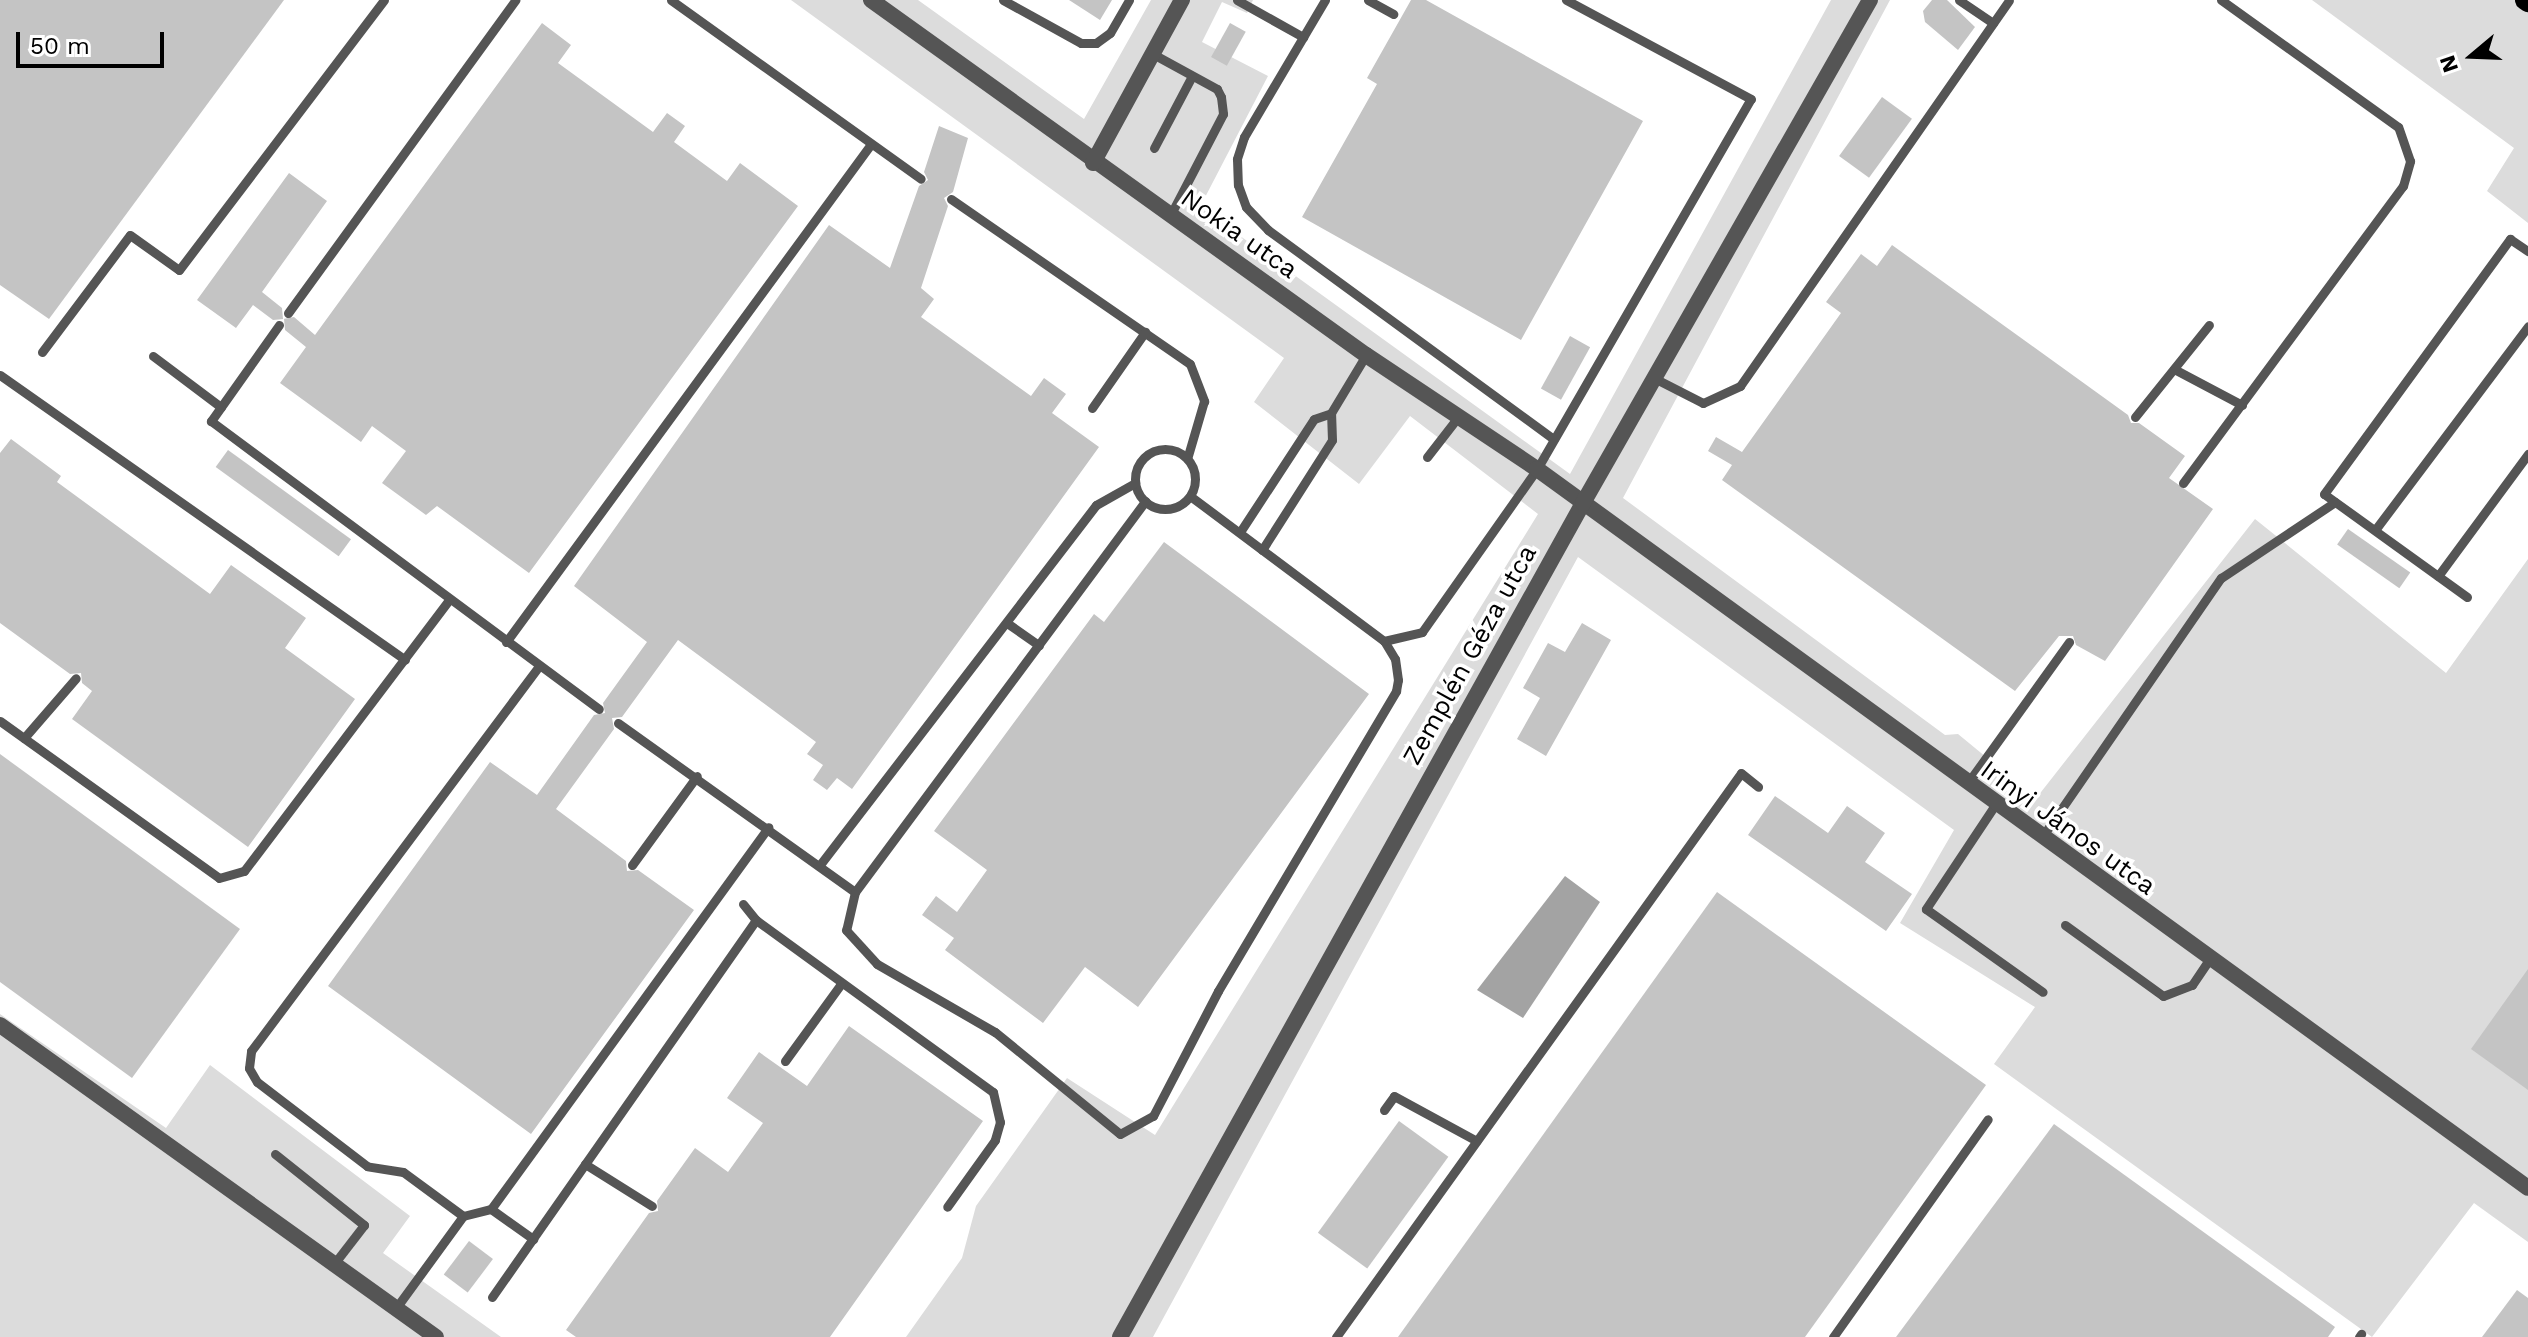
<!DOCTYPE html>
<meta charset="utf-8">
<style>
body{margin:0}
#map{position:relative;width:2528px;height:1337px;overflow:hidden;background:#fff;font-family:"Work Sans",sans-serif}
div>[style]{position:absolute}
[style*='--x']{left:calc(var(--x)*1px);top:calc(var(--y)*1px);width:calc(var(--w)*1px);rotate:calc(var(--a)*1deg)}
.green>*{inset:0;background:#dcdcdc}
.water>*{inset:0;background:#a3a3a3}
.building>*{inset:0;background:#c4c4c4;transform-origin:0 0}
.service>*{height:9px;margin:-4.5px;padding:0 4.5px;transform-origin:4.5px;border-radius:4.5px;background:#555}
.service>.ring{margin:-4.5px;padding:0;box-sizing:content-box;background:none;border:9px solid #555;border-radius:50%}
.minor>*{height:16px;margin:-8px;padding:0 8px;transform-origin:8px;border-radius:8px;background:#555}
.primary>*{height:20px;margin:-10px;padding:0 10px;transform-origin:10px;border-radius:10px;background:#000}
span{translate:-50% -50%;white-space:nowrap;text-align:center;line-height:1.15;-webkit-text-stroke:7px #fff;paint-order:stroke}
.street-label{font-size:26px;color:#000}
.north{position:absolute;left:2432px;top:16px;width:80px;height:80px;-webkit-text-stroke:6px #fff;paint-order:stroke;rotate:251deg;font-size:22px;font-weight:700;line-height:32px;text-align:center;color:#000}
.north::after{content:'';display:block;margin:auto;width:28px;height:36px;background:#000;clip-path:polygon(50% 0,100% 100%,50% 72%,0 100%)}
.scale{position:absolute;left:16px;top:32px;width:148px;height:36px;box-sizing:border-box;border:4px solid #000;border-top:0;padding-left:10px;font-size:24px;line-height:28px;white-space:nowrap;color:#000;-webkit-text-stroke:6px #fff;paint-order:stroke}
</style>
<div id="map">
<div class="green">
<i style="clip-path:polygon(791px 0,918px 0,1084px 119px,1151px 0,1253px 0,1247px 13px,1222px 2px,1202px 42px,1268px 76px,1200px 207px,1570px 474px,1831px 0,1890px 0,1623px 498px,1945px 735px,1958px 734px,2003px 771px,2005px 783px,2034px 801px,2255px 519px,2446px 673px,2528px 559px,2528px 1242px,2474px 1203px,2372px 1337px,1994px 1064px,2035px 1007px,1900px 923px,1954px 830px,1578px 557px,1153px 1337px,906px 1337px,962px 1258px,976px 1206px,1067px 1078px,1155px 1135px,1538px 514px,1410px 416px,1359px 484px,1254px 402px,1284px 358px)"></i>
<i style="clip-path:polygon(2312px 0,2528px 0,2528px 223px,2487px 191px,2514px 148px)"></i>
<i style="clip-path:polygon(0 1014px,166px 1128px,210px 1065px,410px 1216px,383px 1253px,501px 1337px,0 1337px)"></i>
</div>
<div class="water">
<i style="clip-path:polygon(1565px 876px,1600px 902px,1523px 1018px,1477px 990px)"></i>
</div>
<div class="building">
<i style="clip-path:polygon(0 0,284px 0,49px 319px,0 285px)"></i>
<i style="clip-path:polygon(1069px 0,1112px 0,1100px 20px)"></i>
<i style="clip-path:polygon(1411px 0,1426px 0,1643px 121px,1521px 340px,1302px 217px,1377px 84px,1367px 78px)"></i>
<i style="clip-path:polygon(1932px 0,1947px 0,1975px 27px,1958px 50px,1925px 22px,1923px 11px)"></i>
<i style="clip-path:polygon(542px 23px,571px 45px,558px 63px,653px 132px,667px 113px,685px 126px,674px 142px,727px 181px,740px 163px,798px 206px,529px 573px,437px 506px,426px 515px,382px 483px,406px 451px,372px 426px,361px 442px,280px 383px,306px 347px,285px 330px,284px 319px,273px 320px,253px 305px,236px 328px,197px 300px,289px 173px,327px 201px,262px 292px,282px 308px,283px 319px,294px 317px,315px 335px)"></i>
<i style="left:1230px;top:23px;width:18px;height:39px;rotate:29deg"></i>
<i style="left:1882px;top:97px;width:37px;height:73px;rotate:36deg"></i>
<i style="clip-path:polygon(939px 126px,968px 138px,953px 192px,944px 198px,948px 206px,921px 288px,934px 299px,921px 317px,1031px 396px,1044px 378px,1066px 394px,1052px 413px,1099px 447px,852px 789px,837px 778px,827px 790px,813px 780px,823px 765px,807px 754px,816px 742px,678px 640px,622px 717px,612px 718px,614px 729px,556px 809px,626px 861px,627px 871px,638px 870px,694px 910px,531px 1134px,328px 986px,490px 762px,537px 795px,594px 715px,605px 713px,603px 703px,647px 642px,574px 586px,829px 225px,890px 268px,919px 186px,928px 180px,924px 172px)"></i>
<i style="clip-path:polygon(1892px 245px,2128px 415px,2131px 423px,2139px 423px,2185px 456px,2169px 478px,2213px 509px,2105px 661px,2076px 645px,2073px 636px,2059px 636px,2015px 691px,1722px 480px,1732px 465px,1708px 451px,1716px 437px,1742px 452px,1841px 313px,1826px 302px,1861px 254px,1877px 266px)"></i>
<i style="left:1570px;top:336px;width:23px;height:60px;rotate:29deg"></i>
<i style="clip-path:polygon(11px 439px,61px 476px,57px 482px,210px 594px,231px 565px,306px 618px,285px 648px,355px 699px,248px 847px,72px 719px,92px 691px,82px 683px,81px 673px,70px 674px,0 623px,0 453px)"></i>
<i style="left:228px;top:450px;width:152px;height:21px;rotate:36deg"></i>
<i style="left:2348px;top:529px;width:76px;height:19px;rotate:35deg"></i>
<i style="clip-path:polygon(1164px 542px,1369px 694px,1138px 1007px,1085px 967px,1043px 1023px,945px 950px,954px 938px,922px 915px,936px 896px,957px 912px,987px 870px,934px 831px,1094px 614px,1104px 622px)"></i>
<i style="clip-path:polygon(1582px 623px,1611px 640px,1546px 756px,1517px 739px,1540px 698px,1523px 688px,1548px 643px,1565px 652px)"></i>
<i style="clip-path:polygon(0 754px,240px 929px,132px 1078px,0 982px)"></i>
<i style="clip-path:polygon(1775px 796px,1828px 833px,1847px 806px,1885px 833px,1865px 862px,1912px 894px,1886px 931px,1748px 835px)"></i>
<i style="clip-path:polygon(1717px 892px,1986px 1085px,1805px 1337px,1398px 1337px)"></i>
<i style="clip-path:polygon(2528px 969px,2528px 1090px,2471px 1049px)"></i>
<i style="clip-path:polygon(849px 1026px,983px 1121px,830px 1337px,576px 1337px,566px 1330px,649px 1213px,658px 1211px,657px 1201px,695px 1148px,728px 1172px,763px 1123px,727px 1098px,759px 1052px,807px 1086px)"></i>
<i style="left:1399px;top:1121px;width:61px;height:138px;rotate:36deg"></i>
<i style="clip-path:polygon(2054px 1124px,2335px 1327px,2328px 1337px,1896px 1337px)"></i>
<i style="left:469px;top:1241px;width:30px;height:42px;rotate:37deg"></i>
<i style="clip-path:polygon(2517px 1290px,2528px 1298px,2528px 1337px,2482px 1337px)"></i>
</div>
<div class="service">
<i style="--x:671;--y:0;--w:307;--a:35.6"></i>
<i style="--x:1003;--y:0;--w:89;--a:28.9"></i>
<i style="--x:1081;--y:43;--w:15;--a:0"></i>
<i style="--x:1096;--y:43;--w:17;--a:-36"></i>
<i style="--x:1110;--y:33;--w:38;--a:-60"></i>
<i style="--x:1237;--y:0;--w:76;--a:29.3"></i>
<i style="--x:1325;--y:0;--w:159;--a:120.6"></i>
<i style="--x:1244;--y:137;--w:23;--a:108"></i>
<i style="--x:1237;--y:159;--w:26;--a:88"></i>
<i style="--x:1238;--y:185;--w:23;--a:70"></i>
<i style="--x:1246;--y:207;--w:32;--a:46"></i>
<i style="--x:1268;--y:230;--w:354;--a:36.2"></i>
<i style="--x:1368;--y:0;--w:29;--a:29"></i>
<i style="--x:1959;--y:0;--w:41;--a:34.1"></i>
<i style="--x:1153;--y:54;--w:73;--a:28.7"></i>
<i style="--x:1217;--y:89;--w:9;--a:63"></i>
<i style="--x:1221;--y:97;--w:17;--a:83"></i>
<i style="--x:1223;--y:114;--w:113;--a:117.5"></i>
<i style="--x:1154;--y:148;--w:81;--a:-62.2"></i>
<i style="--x:951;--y:199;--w:290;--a:34.6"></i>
<i style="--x:1190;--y:364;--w:40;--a:69"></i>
<i style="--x:1204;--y:401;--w:60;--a:106.3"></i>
<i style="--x:288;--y:313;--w:387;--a:-54"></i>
<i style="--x:279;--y:325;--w:118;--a:125.3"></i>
<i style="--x:211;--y:421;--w:483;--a:36.6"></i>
<i style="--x:42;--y:352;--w:146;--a:-53.1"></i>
<i style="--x:130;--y:235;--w:60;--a:35.5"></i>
<i style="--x:179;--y:270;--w:339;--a:-52.8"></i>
<i style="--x:153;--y:356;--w:85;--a:36.9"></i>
<i style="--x:2174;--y:369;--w:77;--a:27.9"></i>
<i style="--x:0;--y:375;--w:495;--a:35.1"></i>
<i style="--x:1654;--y:378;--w:55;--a:27"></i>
<i style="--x:1703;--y:403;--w:41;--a:-24.7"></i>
<i style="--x:1740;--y:386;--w:470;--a:-55.1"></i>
<i style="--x:1092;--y:408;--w:93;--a:-55.1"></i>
<i style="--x:2135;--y:417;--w:118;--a:-51.2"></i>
<i class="ring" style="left:1135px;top:449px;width:51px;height:51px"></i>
<i style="--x:1427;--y:457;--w:51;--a:-52.2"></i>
<i style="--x:2183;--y:483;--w:370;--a:-53.5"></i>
<i style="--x:2403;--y:186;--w:26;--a:-74"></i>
<i style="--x:2410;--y:161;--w:36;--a:-109"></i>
<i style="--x:2398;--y:127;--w:218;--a:-144.3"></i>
<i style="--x:2375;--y:530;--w:255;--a:-53.1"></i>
<i style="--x:1240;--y:532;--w:135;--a:-56.8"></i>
<i style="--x:1314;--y:419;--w:18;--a:-19"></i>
<i style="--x:1262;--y:550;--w:130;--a:-57.5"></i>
<i style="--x:1332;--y:440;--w:27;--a:-92"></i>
<i style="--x:1331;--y:413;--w:68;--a:-58.9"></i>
<i style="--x:2438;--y:576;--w:152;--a:-53.6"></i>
<i style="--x:2467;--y:597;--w:176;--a:-144.2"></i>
<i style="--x:2324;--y:494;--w:316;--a:-53.9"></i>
<i style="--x:2510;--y:239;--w:22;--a:34"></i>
<i style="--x:1007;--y:623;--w:39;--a:35"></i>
<i style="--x:1384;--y:641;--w:39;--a:-13"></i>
<i style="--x:1422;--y:632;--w:199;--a:-54.8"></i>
<i style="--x:1537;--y:469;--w:427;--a:-60"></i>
<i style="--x:1751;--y:99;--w:210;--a:-151.8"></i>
<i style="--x:506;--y:642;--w:617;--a:-53.76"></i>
<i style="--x:0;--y:721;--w:269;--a:35.6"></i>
<i style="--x:219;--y:878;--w:26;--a:-16"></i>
<i style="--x:244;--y:871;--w:340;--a:-52.9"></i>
<i style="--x:618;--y:723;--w:291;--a:35.5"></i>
<i style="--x:855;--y:892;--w:39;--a:103"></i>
<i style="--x:846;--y:930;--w:46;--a:47.6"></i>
<i style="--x:877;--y:964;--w:136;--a:30"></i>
<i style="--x:995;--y:1032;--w:161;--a:39.2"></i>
<i style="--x:1120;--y:1134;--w:38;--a:-29"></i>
<i style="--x:1153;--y:1116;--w:141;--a:-62.5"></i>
<i style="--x:1218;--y:991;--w:349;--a:-59.3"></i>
<i style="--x:1396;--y:691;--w:11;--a:-80"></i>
<i style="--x:1398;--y:680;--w:21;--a:-98"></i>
<i style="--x:1395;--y:659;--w:21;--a:-121"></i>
<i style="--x:1384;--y:641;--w:242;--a:-143.2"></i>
<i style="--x:24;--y:738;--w:79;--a:-49.1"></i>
<i style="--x:1967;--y:784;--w:175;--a:-54.3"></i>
<i style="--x:1995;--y:805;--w:125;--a:123.6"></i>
<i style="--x:1926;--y:909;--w:143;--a:35.4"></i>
<i style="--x:2042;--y:837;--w:315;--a:-55.4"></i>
<i style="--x:2221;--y:578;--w:137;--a:-33.7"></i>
<i style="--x:632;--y:865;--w:110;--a:-53.9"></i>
<i style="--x:819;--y:866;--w:455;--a:-52.5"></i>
<i style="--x:1096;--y:505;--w:45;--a:-29.4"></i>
<i style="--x:855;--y:892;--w:487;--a:-53.4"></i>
<i style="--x:743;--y:904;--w:21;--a:51"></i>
<i style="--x:756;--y:920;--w:293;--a:36"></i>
<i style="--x:993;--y:1092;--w:31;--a:77"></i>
<i style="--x:1000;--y:1122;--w:19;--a:106"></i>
<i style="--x:995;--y:1140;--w:82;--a:125.6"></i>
<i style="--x:2065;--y:925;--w:121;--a:35.9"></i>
<i style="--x:2163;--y:996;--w:31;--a:-21"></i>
<i style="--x:2192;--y:985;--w:30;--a:-56"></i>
<i style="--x:785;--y:1061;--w:95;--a:-54"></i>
<i style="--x:1384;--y:1110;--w:17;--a:-54"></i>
<i style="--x:1394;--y:1096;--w:94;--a:28.5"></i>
<i style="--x:275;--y:1154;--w:114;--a:38.6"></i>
<i style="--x:364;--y:1225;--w:49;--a:127.6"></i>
<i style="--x:585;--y:1164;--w:79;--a:32.1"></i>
<i style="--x:491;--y:1209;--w:52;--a:35.5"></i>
<i style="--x:463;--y:1216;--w:74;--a:-143.7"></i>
<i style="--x:403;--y:1172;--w:36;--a:-171"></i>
<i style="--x:367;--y:1166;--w:138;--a:-142.6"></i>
<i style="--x:257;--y:1082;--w:16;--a:-120"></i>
<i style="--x:249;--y:1068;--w:17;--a:-83"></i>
<i style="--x:251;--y:1051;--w:481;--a:-53.2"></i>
<i style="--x:492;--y:1297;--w:460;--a:-55"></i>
<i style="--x:396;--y:1308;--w:114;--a:-53.9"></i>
<i style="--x:463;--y:1216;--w:29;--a:-14"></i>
<i style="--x:491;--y:1209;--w:472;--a:-54"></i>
<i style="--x:1336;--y:1337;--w:694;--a:-54.32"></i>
<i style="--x:1741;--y:773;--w:22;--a:39"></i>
<i style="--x:1833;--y:1337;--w:267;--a:-54.6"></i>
<i style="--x:2359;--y:1337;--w:4;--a:-56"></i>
</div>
<div class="minor">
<i style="--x:871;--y:0;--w:609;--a:35.65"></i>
<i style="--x:1366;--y:355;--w:206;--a:33.7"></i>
<i style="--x:1537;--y:469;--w:1224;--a:35.96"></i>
<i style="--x:1093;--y:163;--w:186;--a:-61.4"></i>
<i style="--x:0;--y:1025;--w:536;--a:35.59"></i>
<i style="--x:1120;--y:1337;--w:954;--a:-60.96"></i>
<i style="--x:1583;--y:503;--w:579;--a:-60.29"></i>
</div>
<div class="primary">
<i style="--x:2525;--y:0;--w:4;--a:34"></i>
</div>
<div class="street-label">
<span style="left:1239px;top:234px;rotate:35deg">Nokia utca</span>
<span style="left:1470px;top:655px;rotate:-61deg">Zemplén Géza utca</span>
<span style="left:2068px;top:828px;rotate:36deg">Irinyi János utca</span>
</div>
<div class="north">N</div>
<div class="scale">50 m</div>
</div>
